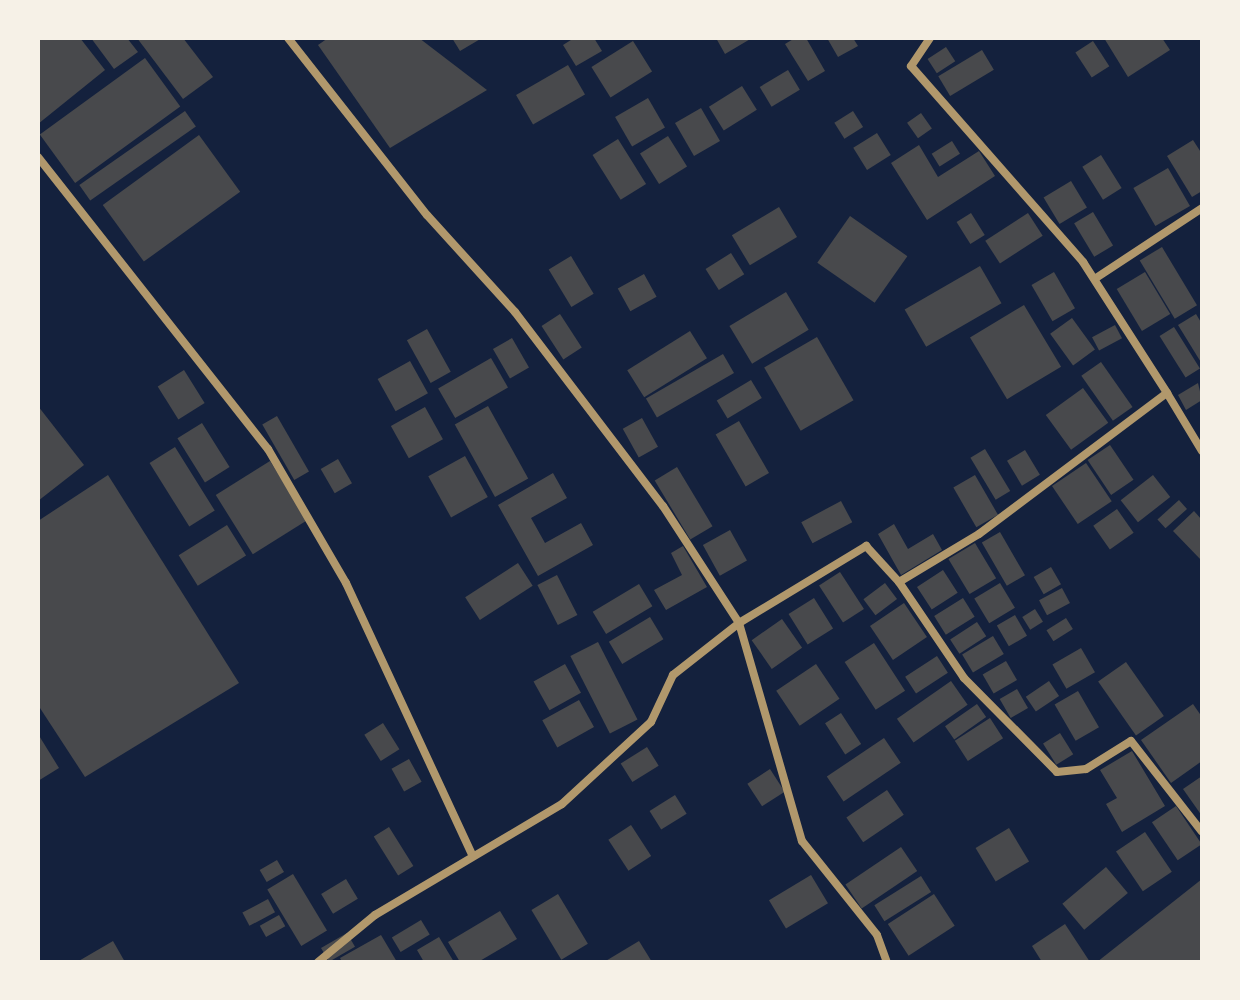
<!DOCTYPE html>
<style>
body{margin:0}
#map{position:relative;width:1240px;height:1000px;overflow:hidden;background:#14213d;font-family:Rubik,sans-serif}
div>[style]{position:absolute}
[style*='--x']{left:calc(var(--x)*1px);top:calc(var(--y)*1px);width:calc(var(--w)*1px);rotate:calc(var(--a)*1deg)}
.building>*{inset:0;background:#48494c;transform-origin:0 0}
.minor>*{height:8px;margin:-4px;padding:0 4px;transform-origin:4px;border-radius:4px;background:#b1986c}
span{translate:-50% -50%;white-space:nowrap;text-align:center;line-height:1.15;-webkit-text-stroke:8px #f6f1e7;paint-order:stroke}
.frame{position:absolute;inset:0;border:40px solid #f6f1e7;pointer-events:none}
</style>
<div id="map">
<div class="building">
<i style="clip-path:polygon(38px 38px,80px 38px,105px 70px,38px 124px)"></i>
<i style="clip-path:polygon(91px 38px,127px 38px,138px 52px,114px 69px)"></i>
<i style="clip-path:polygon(137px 38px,183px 38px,213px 77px,183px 99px)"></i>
<i style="clip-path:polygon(328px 38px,419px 38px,487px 90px,390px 148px,318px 45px)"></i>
<i style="clip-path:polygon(452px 38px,482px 38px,460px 51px)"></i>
<i style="clip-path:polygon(574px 38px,594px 38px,602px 51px,576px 66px,563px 45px)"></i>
<i style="clip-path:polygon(716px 38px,752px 38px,725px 54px)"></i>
<i style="clip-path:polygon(795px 38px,806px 38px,825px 71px,808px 81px,785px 44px)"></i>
<i style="clip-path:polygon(827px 38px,853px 38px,858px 46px,838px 57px)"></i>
<i style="clip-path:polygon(1104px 38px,1162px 38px,1170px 50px,1128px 77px)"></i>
<i style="left:633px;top:41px;width:36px;height:49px;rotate:58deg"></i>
<i style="left:1093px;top:41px;width:30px;height:21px;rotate:57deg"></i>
<i style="left:946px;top:47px;width:17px;height:22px;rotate:57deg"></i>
<i style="left:982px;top:50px;width:23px;height:51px;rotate:59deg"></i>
<i style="left:145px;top:58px;width:60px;height:130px;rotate:54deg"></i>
<i style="left:568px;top:65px;width:34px;height:60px;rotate:60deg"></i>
<i style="left:788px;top:70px;width:23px;height:33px;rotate:59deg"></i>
<i style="left:742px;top:86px;width:28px;height:39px;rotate:58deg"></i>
<i style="left:648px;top:98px;width:34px;height:38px;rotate:60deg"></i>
<i style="left:701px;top:108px;width:38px;height:30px;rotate:60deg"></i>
<i style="left:185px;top:111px;width:19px;height:129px;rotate:55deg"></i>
<i style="left:853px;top:111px;width:19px;height:22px;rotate:58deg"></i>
<i style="left:921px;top:113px;width:19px;height:17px;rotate:55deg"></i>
<i style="left:877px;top:133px;width:26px;height:28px;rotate:58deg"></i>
<i style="left:199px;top:135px;width:70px;height:119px;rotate:54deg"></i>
<i style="left:668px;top:136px;width:36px;height:33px;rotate:58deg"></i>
<i style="left:618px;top:139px;width:53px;height:30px;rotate:58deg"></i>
<i style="clip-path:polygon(1193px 140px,1202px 154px,1202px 191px,1192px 197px,1167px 156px)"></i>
<i style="left:952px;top:141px;width:15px;height:24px;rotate:58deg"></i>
<i style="clip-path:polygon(919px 145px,938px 177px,979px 151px,995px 176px,927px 220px,891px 163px)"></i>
<i style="left:1101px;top:155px;width:39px;height:22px;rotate:58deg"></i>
<i style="left:1168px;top:168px;width:44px;height:40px;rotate:60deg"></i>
<i style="left:1071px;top:181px;width:31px;height:32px;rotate:59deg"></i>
<i style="left:779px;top:207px;width:35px;height:55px;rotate:59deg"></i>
<i style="left:1093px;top:212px;width:39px;height:22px;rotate:59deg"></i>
<i style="left:971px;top:213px;width:26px;height:17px;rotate:58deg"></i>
<i style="left:1028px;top:213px;width:27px;height:51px;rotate:57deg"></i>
<i style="left:850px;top:216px;width:70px;height:57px;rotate:35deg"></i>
<i style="left:1162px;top:247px;width:68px;height:26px;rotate:59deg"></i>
<i style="left:731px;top:253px;width:25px;height:30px;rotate:58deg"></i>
<i style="left:571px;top:256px;width:44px;height:26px;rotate:59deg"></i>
<i style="left:980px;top:266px;width:43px;height:87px;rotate:60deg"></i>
<i style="left:1054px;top:272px;width:42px;height:26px;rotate:60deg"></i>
<i style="left:1145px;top:272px;width:49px;height:33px;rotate:59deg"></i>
<i style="left:644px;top:274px;width:26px;height:30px;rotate:61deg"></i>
<i style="left:786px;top:292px;width:44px;height:66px;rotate:59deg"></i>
<i style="left:1024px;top:305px;width:72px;height:63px;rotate:59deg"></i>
<i style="left:560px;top:314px;width:40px;height:22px;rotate:57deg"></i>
<i style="clip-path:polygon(1196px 314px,1202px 324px,1202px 364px,1178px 325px)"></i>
<i style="left:1072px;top:318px;width:39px;height:27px;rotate:54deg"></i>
<i style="left:1115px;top:325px;width:15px;height:26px;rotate:62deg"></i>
<i style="left:1174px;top:327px;width:49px;height:17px;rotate:58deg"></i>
<i style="left:427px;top:329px;width:49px;height:23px;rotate:61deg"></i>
<i style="left:690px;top:331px;width:32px;height:74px;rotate:58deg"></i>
<i style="left:817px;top:337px;width:73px;height:61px;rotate:60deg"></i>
<i style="left:512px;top:338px;width:34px;height:22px;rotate:60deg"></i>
<i style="left:723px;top:354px;width:22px;height:89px;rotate:60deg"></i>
<i style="left:491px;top:358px;width:34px;height:61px;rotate:60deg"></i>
<i style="left:410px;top:361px;width:37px;height:37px;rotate:61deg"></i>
<i style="left:1101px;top:362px;width:55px;height:24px;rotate:55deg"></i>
<i style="left:184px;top:370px;width:39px;height:31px;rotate:58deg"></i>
<i style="left:751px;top:380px;width:21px;height:40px;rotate:59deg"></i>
<i style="clip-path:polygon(1198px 383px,1202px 400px,1186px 410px,1178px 395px)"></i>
<i style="left:1083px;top:388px;width:43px;height:46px;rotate:54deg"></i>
<i style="clip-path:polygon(38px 406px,84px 465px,38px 501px)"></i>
<i style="left:488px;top:406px;width:83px;height:38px;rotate:61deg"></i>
<i style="left:425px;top:407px;width:37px;height:39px;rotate:61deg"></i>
<i style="left:277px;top:416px;width:64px;height:17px;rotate:60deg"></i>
<i style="left:642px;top:418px;width:33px;height:22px;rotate:61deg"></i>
<i style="left:739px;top:421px;width:60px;height:27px;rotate:60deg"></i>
<i style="left:202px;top:423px;width:52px;height:29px;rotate:58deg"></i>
<i style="left:1110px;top:445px;width:42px;height:27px;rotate:56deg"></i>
<i style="left:175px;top:447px;width:75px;height:30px;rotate:58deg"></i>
<i style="left:985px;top:449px;width:49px;height:17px;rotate:59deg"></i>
<i style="left:1025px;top:450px;width:29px;height:21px;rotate:59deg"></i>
<i style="left:465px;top:456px;width:47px;height:42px;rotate:61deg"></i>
<i style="left:338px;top:459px;width:28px;height:20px;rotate:60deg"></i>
<i style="left:270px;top:461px;width:70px;height:64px;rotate:58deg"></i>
<i style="left:1086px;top:463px;width:46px;height:41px;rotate:56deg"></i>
<i style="left:677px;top:467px;width:69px;height:26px;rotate:59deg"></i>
<i style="clip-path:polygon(553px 473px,567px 498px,531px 518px,545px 543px,581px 523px,593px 545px,538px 576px,498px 505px)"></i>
<i style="clip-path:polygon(108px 475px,239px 683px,85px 777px,38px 705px,38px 521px)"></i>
<i style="left:975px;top:475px;width:46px;height:25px;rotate:60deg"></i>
<i style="left:1153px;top:475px;width:28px;height:41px;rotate:52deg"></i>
<i style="left:1179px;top:500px;width:12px;height:29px;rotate:48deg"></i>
<i style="left:841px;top:501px;width:24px;height:45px;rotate:62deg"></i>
<i style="left:1117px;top:509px;width:29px;height:29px;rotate:55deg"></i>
<i style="clip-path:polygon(1194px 511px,1202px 520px,1202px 561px,1173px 531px)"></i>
<i style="clip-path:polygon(894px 524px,908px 549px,933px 534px,942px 550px,901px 575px,878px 534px)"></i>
<i style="left:227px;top:525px;width:36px;height:57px;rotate:58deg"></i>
<i style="left:730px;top:530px;width:35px;height:31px;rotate:61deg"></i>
<i style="left:1000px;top:532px;width:50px;height:21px;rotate:60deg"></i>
<i style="left:975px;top:543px;width:41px;height:31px;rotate:59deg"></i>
<i style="clip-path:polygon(683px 546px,707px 587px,666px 610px,654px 590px,682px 575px,671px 553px)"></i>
<i style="left:518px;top:563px;width:27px;height:63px;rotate:57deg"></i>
<i style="left:1051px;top:567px;width:20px;height:20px;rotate:60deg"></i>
<i style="left:943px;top:570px;width:27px;height:31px;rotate:57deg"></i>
<i style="left:840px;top:572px;width:44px;height:25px;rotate:57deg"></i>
<i style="left:557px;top:575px;width:45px;height:22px;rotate:63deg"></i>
<i style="left:885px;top:583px;width:20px;height:27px;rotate:53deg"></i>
<i style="left:1000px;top:583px;width:29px;height:30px;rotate:59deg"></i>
<i style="left:639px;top:584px;width:26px;height:54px;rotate:59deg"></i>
<i style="left:1062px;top:588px;width:17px;height:26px;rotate:62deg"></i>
<i style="left:814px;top:598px;width:36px;height:30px;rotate:58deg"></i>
<i style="left:963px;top:598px;width:22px;height:34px;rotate:58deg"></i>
<i style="left:904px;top:603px;width:41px;height:41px;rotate:56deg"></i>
<i style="left:1035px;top:609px;width:15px;height:15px;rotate:58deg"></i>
<i style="left:1015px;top:615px;width:24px;height:21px;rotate:60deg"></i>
<i style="left:650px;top:617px;width:26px;height:48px;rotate:59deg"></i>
<i style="left:1066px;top:618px;width:13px;height:23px;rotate:58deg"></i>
<i style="left:782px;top:619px;width:35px;height:37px;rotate:55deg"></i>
<i style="left:977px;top:622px;width:17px;height:32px;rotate:57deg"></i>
<i style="left:993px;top:636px;width:21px;height:36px;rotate:59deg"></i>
<i style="left:598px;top:642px;width:87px;height:31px;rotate:63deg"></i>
<i style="left:874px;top:643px;width:57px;height:35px;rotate:57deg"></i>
<i style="left:1081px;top:648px;width:28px;height:33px;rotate:60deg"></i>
<i style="left:937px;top:656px;width:20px;height:38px;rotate:57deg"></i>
<i style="left:1006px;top:661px;width:22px;height:27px;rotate:60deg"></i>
<i style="left:1126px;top:662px;width:66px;height:34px;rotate:55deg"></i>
<i style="left:565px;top:664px;width:33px;height:36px;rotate:61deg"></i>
<i style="left:816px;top:664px;width:42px;height:48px;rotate:56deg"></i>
<i style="left:951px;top:681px;width:29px;height:66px;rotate:55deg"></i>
<i style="left:1049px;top:681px;width:18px;height:28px;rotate:56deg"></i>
<i style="left:1017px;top:689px;width:22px;height:20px;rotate:60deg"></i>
<i style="left:1078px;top:691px;width:42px;height:27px;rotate:60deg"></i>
<i style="left:579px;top:700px;width:31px;height:42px;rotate:61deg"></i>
<i style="left:977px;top:704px;width:16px;height:39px;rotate:55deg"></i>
<i style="clip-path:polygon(1193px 704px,1202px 717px,1202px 761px,1171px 783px,1141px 740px)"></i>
<i style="left:841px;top:713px;width:37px;height:19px;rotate:57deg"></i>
<i style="left:990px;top:718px;width:24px;height:42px;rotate:57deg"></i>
<i style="left:383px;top:723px;width:31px;height:22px;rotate:58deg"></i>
<i style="left:1060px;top:733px;width:25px;height:20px;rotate:58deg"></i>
<i style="clip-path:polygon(38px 734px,59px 768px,38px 781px)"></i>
<i style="left:884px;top:738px;width:30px;height:69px;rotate:56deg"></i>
<i style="left:647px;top:747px;width:22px;height:31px;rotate:58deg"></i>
<i style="clip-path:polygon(1132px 751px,1165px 806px,1122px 832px,1106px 804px,1117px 798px,1100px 770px)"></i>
<i style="left:409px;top:759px;width:26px;height:20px;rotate:61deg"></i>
<i style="left:770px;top:769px;width:27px;height:27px;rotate:57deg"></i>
<i style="clip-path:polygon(1202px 776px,1202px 816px,1183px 789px)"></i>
<i style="left:887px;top:790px;width:30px;height:49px;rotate:56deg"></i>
<i style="left:675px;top:795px;width:22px;height:30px;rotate:58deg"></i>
<i style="left:1176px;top:806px;width:46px;height:29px;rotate:56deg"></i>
<i style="left:631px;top:825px;width:37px;height:27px;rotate:57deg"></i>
<i style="left:389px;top:827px;width:46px;height:18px;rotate:58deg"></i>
<i style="left:1009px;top:828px;width:39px;height:39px;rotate:59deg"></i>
<i style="left:1145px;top:832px;width:48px;height:35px;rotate:56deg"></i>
<i style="left:901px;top:847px;width:29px;height:67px;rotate:56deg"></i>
<i style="left:277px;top:860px;width:14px;height:20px;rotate:60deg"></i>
<i style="left:1106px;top:867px;width:34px;height:57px;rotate:50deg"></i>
<i style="left:293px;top:874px;width:66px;height:30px;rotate:59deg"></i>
<i style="left:811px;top:875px;width:33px;height:49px;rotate:59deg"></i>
<i style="left:921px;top:876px;width:19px;height:55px;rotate:58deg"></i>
<i style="left:346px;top:879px;width:23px;height:29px;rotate:59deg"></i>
<i style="clip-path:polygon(1202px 879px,1202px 962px,1097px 962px)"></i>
<i style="left:558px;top:894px;width:58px;height:31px;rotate:59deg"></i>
<i style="left:934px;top:894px;width:38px;height:55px;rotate:57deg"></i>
<i style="left:268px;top:899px;width:15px;height:29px;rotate:62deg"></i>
<i style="clip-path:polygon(500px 911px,517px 939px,478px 962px,460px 962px,448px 942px)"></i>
<i style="left:279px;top:915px;width:13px;height:22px;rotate:61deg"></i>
<i style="left:421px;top:920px;width:17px;height:34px;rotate:59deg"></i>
<i style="clip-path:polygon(1065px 924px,1090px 962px,1042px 962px,1032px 946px)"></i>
<i style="left:347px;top:933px;width:16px;height:30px;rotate:60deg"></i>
<i style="clip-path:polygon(381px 935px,397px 962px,342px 962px,340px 958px)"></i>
<i style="clip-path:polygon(439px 937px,454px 962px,424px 962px,417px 950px)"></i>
<i style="clip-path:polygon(113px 941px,125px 962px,77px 962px)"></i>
<i style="clip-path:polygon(639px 941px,652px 962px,604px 962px)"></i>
</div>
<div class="minor">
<i style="--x:288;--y:38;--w:225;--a:51.9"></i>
<i style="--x:427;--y:215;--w:131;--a:47.8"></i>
<i style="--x:515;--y:312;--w:244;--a:52.7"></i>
<i style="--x:663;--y:506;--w:140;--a:57"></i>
<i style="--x:739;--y:623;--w:227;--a:73.9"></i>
<i style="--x:802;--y:841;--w:120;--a:51.4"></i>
<i style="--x:877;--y:935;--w:29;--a:70"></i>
<i style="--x:930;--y:38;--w:34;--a:124"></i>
<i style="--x:911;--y:66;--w:261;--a:48.7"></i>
<i style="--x:1083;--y:262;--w:156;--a:57.3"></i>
<i style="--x:38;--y:157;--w:372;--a:51.8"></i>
<i style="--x:268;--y:449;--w:155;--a:59.8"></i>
<i style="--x:346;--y:583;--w:299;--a:65.1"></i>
<i style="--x:1096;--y:278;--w:127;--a:-33.4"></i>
<i style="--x:899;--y:582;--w:116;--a:55.9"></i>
<i style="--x:964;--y:678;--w:132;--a:45.3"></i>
<i style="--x:1057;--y:772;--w:29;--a:-6"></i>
<i style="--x:1086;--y:769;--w:53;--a:-31.9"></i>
<i style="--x:1131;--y:741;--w:115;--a:52"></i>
<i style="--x:318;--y:962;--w:74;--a:-39.5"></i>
<i style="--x:375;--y:915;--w:217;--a:-30.7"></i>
<i style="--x:562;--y:804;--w:121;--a:-42.7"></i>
<i style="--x:651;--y:722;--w:52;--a:-64.9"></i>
<i style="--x:673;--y:675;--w:84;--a:-38.2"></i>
<i style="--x:739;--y:623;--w:149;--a:-31.2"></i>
<i style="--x:866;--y:546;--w:49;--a:47.5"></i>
<i style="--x:899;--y:582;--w:93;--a:-31"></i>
<i style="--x:979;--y:534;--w:235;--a:-36.9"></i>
<i style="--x:1167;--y:393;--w:68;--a:58.9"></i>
</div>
<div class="frame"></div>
</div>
